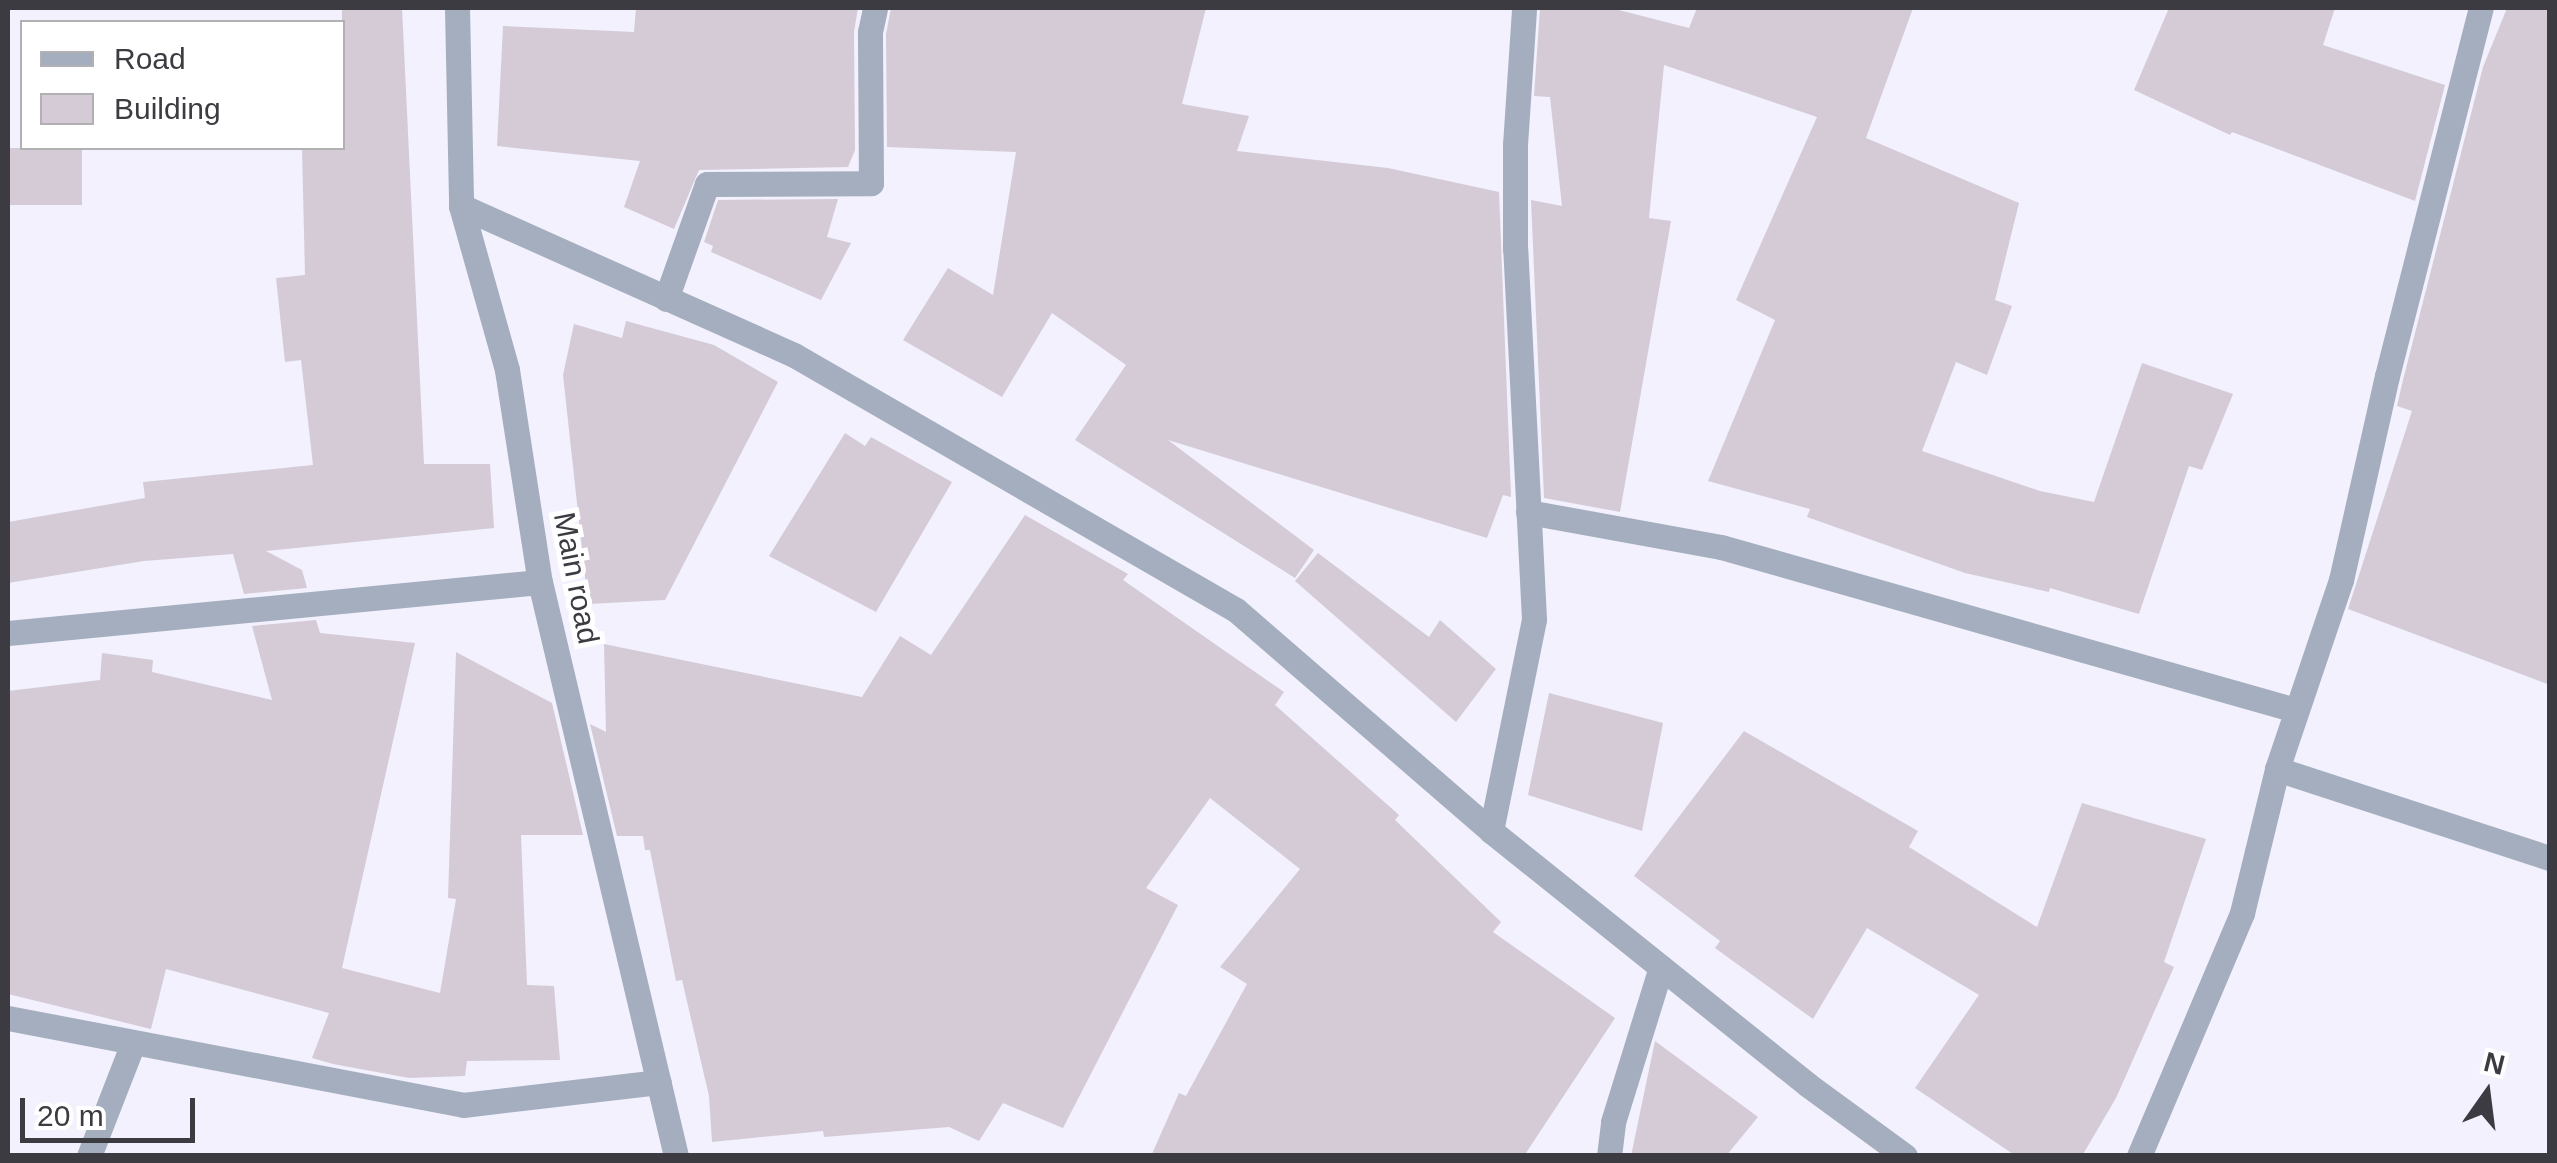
<!DOCTYPE html>
<style>
body{margin:0}
#map{position:relative;width:2557px;height:1163px;overflow:hidden;background:#f2f1fd;font-family:Helvetica,sans-serif}
div>[style]{position:absolute}
[style*='--x']{left:calc(var(--x)*1px);top:calc(var(--y)*1px);width:calc(var(--w)*1px);rotate:calc(var(--a)*1deg)}
.building>*{inset:0;background:#d4cbd7;transform-origin:0 0}
.minor>*{height:25px;margin:-12.5px;padding:0 12.5px;transform-origin:12.5px;border-radius:12.5px;background:#a4aebe}
.tertiary>*{height:25px;margin:-12.5px;padding:0 12.5px;transform-origin:12.5px;border-radius:12.5px;background:#a4aebe}
span{translate:-50% -50%;white-space:nowrap;text-align:center;line-height:1.15;-webkit-text-stroke:10px #fff;paint-order:stroke}
.street-label{font-size:30px;color:#3b3b41}
.frame{position:absolute;inset:0;border:10px solid #3b3b41;pointer-events:none}
.legend{position:absolute;left:20px;top:20px;width:325px;height:130px;box-sizing:border-box;background:#fff;border:2px solid #b1b1b3;margin:0;padding:12px 18px;list-style:none;font-size:30px;color:#3b3b41}
.legend li{display:flex;align-items:center;gap:20px;height:50px}
.legend b{width:50px;border:2px solid #b1b1b3}
.north{position:absolute;left:2437px;top:1043px;width:100px;height:100px;-webkit-text-stroke:8px #fff;paint-order:stroke;rotate:14deg;font-size:28px;font-weight:700;line-height:40px;text-align:center;color:#3b3b41}
.north::after{content:'';display:block;margin:auto;width:35px;height:45px;background:#3b3b41;clip-path:polygon(50% 0,100% 100%,50% 72%,0 100%)}
.scale{position:absolute;left:20px;top:1098px;width:175px;height:45px;box-sizing:border-box;border:5px solid #3b3b41;border-top:0;padding-left:12px;font-size:30px;line-height:35px;white-space:nowrap;color:#3b3b41;-webkit-text-stroke:8px #fff;paint-order:stroke}
</style>
<div id="map">
<div class="building">
<i style="clip-path:polygon(342px 8px,402px 8px,424px 464px,490px 464px,494px 528px,266px 551px,302px 570px,307px 588px,244px 594px,233px 554px,144px 561px,8px 583px,8px 522px,145px 498px,143px 482px,313px 465px,301px 360px,285px 362px,276px 278px,305px 275px,302px 148px,342px 148px)"></i>
<i style="clip-path:polygon(636px 8px,858px 8px,854px 32px,855px 150px,848px 167px,699px 170px,674px 229px,624px 207px,640px 161px,497px 146px,503px 26px,634px 32px)"></i>
<i style="clip-path:polygon(891px 8px,1206px 8px,1182px 104px,1249px 116px,1237px 151px,1388px 168px,1499px 192px,1511px 497px,1503px 495px,1487px 538px,1168px 440px,1314px 550px,1295px 578px,1075px 440px,1126px 365px,1052px 313px,1002px 397px,903px 340px,948px 268px,993px 295px,1016px 152px,887px 147px,886px 34px)"></i>
<i style="clip-path:polygon(1540px 8px,1611px 8px,1689px 28px,1697px 8px,1913px 8px,1866px 138px,2019px 203px,1995px 300px,2012px 306px,1987px 375px,1956px 362px,1922px 451px,2040px 491px,2094px 502px,2142px 363px,2233px 394px,2202px 470px,2189px 466px,2139px 614px,2050px 588px,2049px 592px,1965px 573px,1807px 517px,1810px 509px,1708px 481px,1775px 320px,1736px 300px,1817px 117px,1664px 65px,1649px 218px,1671px 221px,1620px 512px,1544px 498px,1531px 200px,1562px 206px,1550px 97px,1534px 96px)"></i>
<i style="clip-path:polygon(2169px 8px,2335px 8px,2323px 45px,2445px 85px,2415px 201px,2232px 132px,2230px 135px,2134px 90px)"></i>
<i style="clip-path:polygon(2507px 8px,2550px 8px,2550px 685px,2348px 609px,2412px 411px,2397px 406px,2403px 380px,2483px 67px)"></i>
<i style="left:8px;top:148px;width:74px;height:57px"></i>
<i style="clip-path:polygon(838px 199px,827px 237px,851px 243px,821px 300px,711px 252px,713px 246px,704px 242px,718px 200px)"></i>
<i style="clip-path:polygon(626px 321px,714px 345px,778px 382px,665px 600px,588px 604px,563px 375px,574px 324px,622px 338px)"></i>
<i style="clip-path:polygon(845px 433px,865px 446px,871px 437px,952px 482px,876px 612px,769px 556px)"></i>
<i style="clip-path:polygon(1025px 515px,1128px 574px,1123px 580px,1284px 692px,1275px 705px,1399px 815px,1395px 820px,1501px 922px,1493px 932px,1615px 1018px,1524px 1156px,1151px 1156px,1179px 1093px,1186px 1096px,1247px 984px,1220px 967px,1300px 869px,1210px 798px,1146px 888px,1178px 905px,1063px 1128px,1003px 1103px,979px 1141px,949px 1127px,824px 1137px,823px 1131px,712px 1142px,709px 1096px,682px 980px,676px 981px,650px 850px,645px 850px,643px 836px,617px 836px,590px 724px,606px 732px,604px 644px,862px 697px,900px 636px,931px 655px)"></i>
<i style="clip-path:polygon(1318px 553px,1429px 637px,1440px 620px,1496px 669px,1456px 722px,1295px 581px)"></i>
<i style="clip-path:polygon(316px 620px,320px 633px,415px 643px,342px 968px,440px 993px,456px 899px,448px 898px,456px 652px,552px 703px,583px 835px,521px 835px,527px 985px,554px 986px,560px 1060px,467px 1061px,465px 1076px,409px 1078px,333px 1064px,312px 1058px,329px 1013px,166px 969px,151px 1029px,8px 994px,8px 691px,100px 680px,102px 653px,153px 660px,152px 672px,272px 700px,252px 626px)"></i>
<i style="clip-path:polygon(1549px 693px,1663px 723px,1642px 831px,1528px 795px)"></i>
<i style="clip-path:polygon(1744px 731px,1918px 831px,1909px 847px,2037px 927px,2082px 803px,2206px 839px,2164px 962px,2174px 967px,2116px 1098px,2082px 1156px,2016px 1156px,1915px 1088px,1979px 995px,1867px 928px,1813px 1019px,1715px 948px,1720px 941px,1634px 876px)"></i>
<i style="clip-path:polygon(1655px 1041px,1758px 1117px,1726px 1156px,1631px 1156px)"></i>
</div>
<div class="minor">
<i style="--x:461;--y:206;--w:365;--a:24.1"></i>
<i style="--x:794;--y:355;--w:510;--a:29.98"></i>
<i style="--x:1236;--y:610;--w:337;--a:40.9"></i>
<i style="--x:1491;--y:831;--w:406;--a:38.7"></i>
<i style="--x:1808;--y:1085;--w:120;--a:36.2"></i>
<i style="--x:666;--y:299;--w:122;--a:-70.4"></i>
<i style="--x:707;--y:184;--w:164;--a:-0.3"></i>
<i style="--x:871;--y:183;--w:151;--a:-90.4"></i>
<i style="--x:870;--y:32;--w:25;--a:-78"></i>
<i style="--x:1528;--y:512;--w:196;--a:10.3"></i>
<i style="--x:1721;--y:547;--w:597;--a:15.85"></i>
<i style="--x:8;--y:633;--w:534;--a:-5.48"></i>
<i style="--x:2277;--y:769;--w:287;--a:18.1"></i>
<i style="--x:1491;--y:831;--w:216;--a:-78.5"></i>
<i style="--x:1534;--y:619;--w:370;--a:-92.9"></i>
<i style="--x:1515;--y:249;--w:104;--a:-90"></i>
<i style="--x:1515;--y:145;--w:137;--a:-86.2"></i>
<i style="--x:8;--y:1018;--w:463;--a:10.8"></i>
<i style="--x:463;--y:1105;--w:197;--a:-6.7"></i>
<i style="--x:89;--y:1156;--w:121;--a:-68.7"></i>
<i style="--x:1609;--y:1156;--w:34;--a:-83"></i>
<i style="--x:1613;--y:1122;--w:162;--a:-72.8"></i>
<i style="--x:2139;--y:1156;--w:264;--a:-67"></i>
<i style="--x:2242;--y:913;--w:148;--a:-76.3"></i>
<i style="--x:2277;--y:769;--w:200;--a:-71.3"></i>
<i style="--x:2341;--y:580;--w:209;--a:-77.3"></i>
<i style="--x:2387;--y:376;--w:380;--a:-75.7"></i>
</div>
<div class="tertiary">
<i style="--x:457;--y:8;--w:198;--a:88.8"></i>
<i style="--x:461;--y:206;--w:170;--a:74.3"></i>
<i style="--x:507;--y:370;--w:215;--a:81.2"></i>
<i style="--x:540;--y:582;--w:590;--a:76.67"></i>
</div>
<div class="street-label">
<span style="left:576px;top:578px;rotate:79deg">Main road</span>
</div>
<div class="frame"></div>
<ul class="legend">
<li><b style="height:12px;background:#a4aebe"></b>Road</li>
<li><b style="height:28px;background:#d4cbd7"></b>Building</li>
</ul>
<div class="north">N</div>
<div class="scale">20 m</div>
</div>
